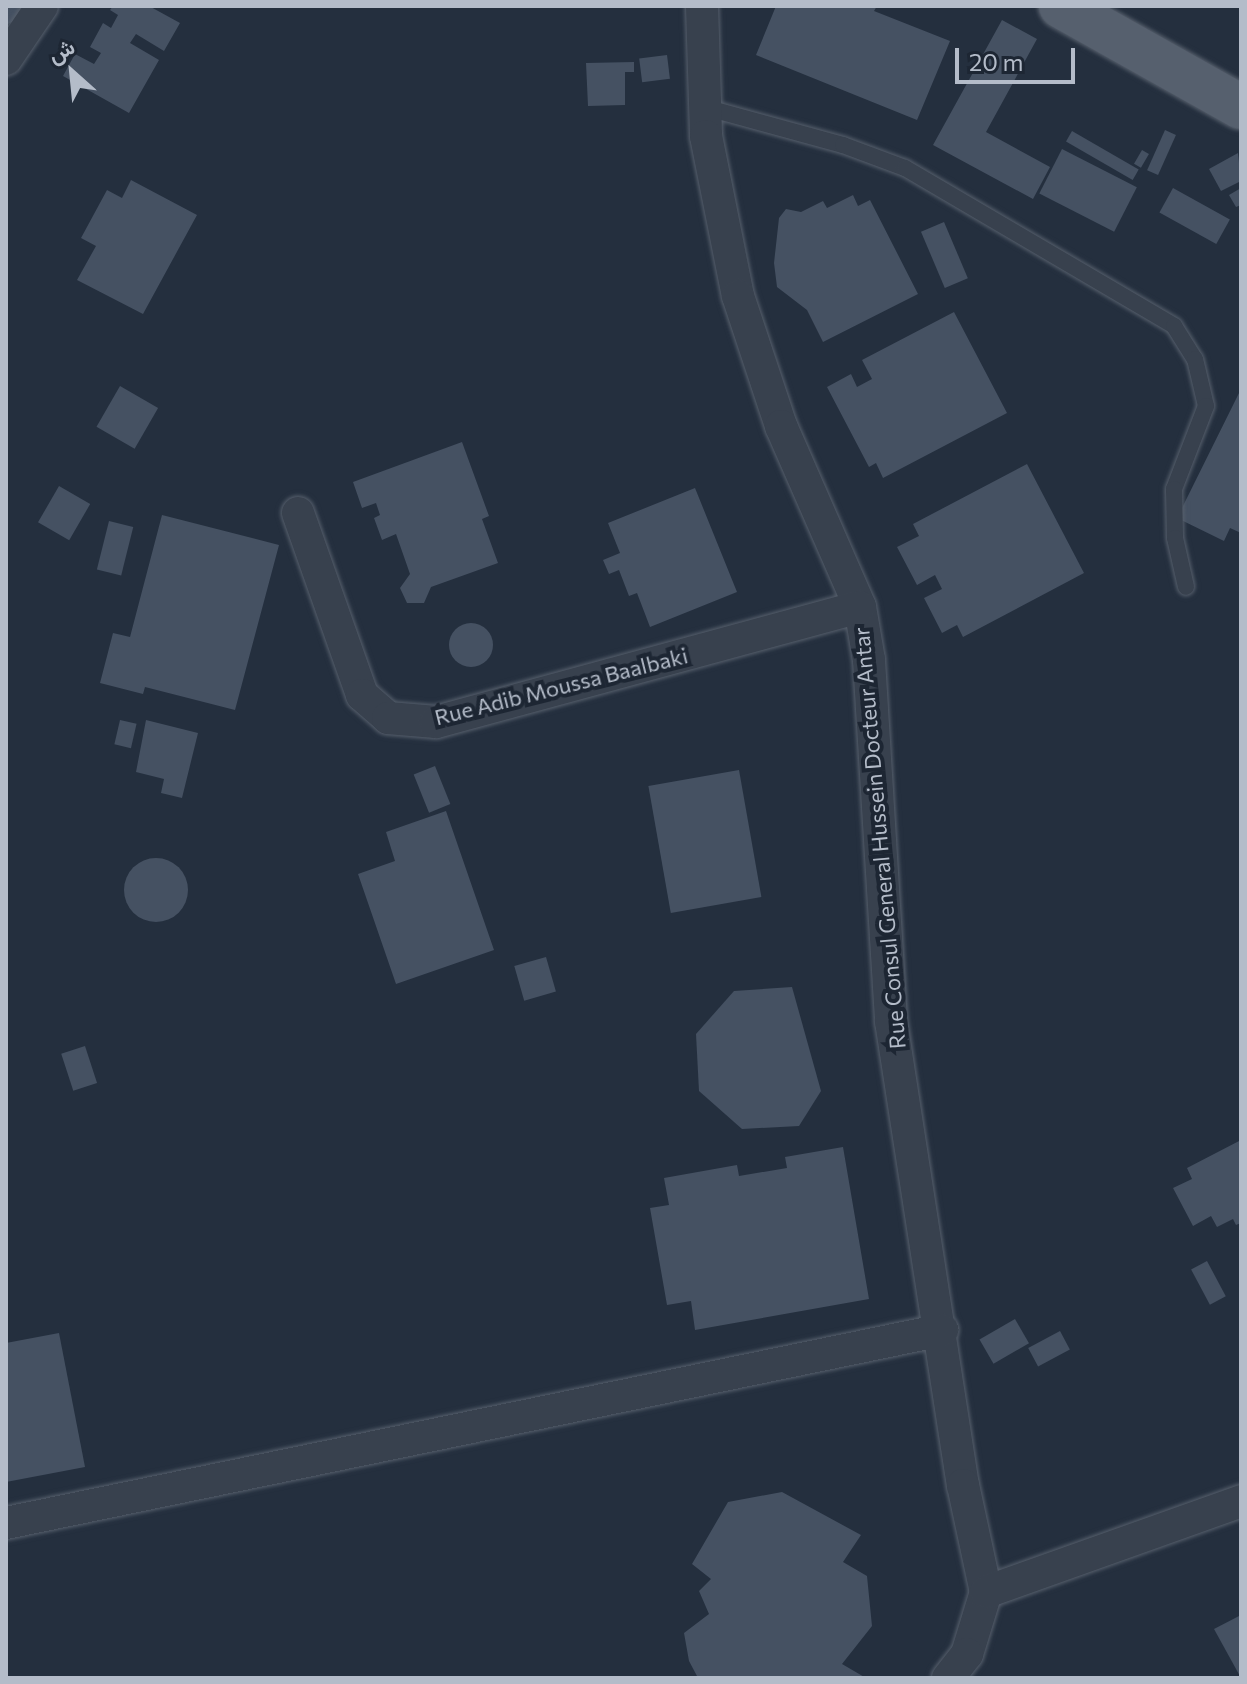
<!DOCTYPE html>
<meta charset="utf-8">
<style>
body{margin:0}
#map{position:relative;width:1247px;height:1684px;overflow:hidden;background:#242f3e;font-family:Commissioner,Vazirmatn,sans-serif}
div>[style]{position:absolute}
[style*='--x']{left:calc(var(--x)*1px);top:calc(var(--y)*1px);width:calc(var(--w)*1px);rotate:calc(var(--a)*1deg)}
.building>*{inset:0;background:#455162;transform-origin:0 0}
.round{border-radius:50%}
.roads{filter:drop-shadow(0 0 2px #565f6c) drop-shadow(0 0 2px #565f6c)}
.lane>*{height:16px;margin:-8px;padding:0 8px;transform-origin:8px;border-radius:8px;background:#38414e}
.street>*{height:32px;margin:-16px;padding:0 16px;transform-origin:16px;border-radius:16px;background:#38414e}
.primary>*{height:44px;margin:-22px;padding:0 22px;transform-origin:22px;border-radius:22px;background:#56606e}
span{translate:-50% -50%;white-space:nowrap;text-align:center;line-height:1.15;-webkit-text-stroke:8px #1d2633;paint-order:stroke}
.street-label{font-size:22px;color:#b4bcc9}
.frame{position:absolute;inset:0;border:8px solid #b4bcc9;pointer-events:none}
.north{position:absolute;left:32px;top:32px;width:80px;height:80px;-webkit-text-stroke:6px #1d2633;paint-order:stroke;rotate:333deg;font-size:22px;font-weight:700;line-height:32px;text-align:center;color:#b4bcc9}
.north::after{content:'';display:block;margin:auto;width:28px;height:36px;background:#b4bcc9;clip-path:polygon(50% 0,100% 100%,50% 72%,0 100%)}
.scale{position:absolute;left:955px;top:48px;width:120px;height:36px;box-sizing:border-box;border:4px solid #b4bcc9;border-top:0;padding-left:10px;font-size:24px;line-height:28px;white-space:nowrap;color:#b4bcc9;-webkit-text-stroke:6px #1d2633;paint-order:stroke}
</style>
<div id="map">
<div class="building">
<i style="clip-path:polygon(6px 6px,27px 6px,30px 13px,6px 25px)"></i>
<i style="clip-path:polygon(113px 6px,149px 6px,180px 23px,164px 51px,136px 34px,130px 43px,159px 60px,129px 113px,63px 76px,75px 54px,94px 64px,101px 53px,90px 47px,103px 23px,111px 28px,118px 15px,110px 10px)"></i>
<i style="clip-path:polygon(776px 6px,877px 6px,874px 11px,950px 41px,917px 120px,756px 55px)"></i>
<i style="clip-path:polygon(1002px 20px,1037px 39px,986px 132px,1050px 167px,1033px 199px,933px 145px)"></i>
<i style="left:667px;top:55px;width:24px;height:28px;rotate:83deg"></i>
<i style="clip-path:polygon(634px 62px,634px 72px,625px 72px,625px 105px,588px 106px,586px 63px)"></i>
<i style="left:1165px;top:130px;width:12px;height:44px;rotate:24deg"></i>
<i style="left:1072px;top:131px;width:77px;height:12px;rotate:30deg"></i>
<i style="left:1062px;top:149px;width:84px;height:50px;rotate:27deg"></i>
<i style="left:1142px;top:150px;width:8px;height:16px;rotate:30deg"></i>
<i style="clip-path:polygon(1238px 153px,1241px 181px,1221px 191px,1209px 169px)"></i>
<i style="clip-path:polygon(131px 180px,197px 215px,143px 314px,77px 280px,96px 246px,81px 238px,107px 190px,122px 198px)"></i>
<i style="left:1173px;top:188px;width:65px;height:28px;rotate:29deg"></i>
<i style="clip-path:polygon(1241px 188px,1241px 205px,1236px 207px,1229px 195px)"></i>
<i style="clip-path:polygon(853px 195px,858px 206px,870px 200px,918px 294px,823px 342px,807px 310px,777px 287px,774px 263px,779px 218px,786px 209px,801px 212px,823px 201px,827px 208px)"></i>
<i style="left:944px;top:222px;width:61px;height:25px;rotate:67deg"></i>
<i style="clip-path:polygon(954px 312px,1007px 413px,883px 478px,876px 463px,869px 467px,827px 387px,851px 374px,857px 387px,872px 379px,862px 360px)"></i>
<i style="left:120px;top:386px;width:44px;height:47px;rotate:30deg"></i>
<i style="clip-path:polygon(1241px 389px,1241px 533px,1230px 528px,1224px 541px,1177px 518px)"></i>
<i style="clip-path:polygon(462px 442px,489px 516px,482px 519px,498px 563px,431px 587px,424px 603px,407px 603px,400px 588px,410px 574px,396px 534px,382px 540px,374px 518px,380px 515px,376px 503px,362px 508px,353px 482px)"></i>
<i style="clip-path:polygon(1027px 464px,1084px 573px,963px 637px,957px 625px,942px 633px,924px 598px,942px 589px,935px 575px,917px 585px,897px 547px,919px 536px,913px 524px)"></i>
<i style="left:59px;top:486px;width:36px;height:42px;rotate:30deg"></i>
<i style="clip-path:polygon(695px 488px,737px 592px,650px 627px,637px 593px,629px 596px,619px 570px,609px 574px,603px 560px,620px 553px,608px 523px)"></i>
<i style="clip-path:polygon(162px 515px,279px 545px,235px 710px,145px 687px,143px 694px,100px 683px,113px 633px,130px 637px)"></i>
<i style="left:109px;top:521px;width:25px;height:50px;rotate:14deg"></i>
<i class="round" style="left:449px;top:623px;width:44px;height:44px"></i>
<i style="left:120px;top:720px;width:17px;height:25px;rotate:13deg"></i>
<i style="clip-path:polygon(146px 720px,198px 733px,182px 798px,161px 793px,164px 779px,136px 772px)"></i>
<i style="left:435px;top:766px;width:41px;height:23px;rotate:68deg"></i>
<i style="left:739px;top:770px;width:129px;height:92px;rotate:80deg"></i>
<i style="clip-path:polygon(446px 811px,494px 950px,396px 984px,358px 874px,395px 861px,386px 832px)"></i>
<i class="round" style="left:124px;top:858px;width:64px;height:64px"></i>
<i style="left:546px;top:957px;width:36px;height:33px;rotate:74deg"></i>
<i style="clip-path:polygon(792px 987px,821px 1091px,799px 1126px,742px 1129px,699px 1091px,696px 1034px,734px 991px)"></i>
<i style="left:85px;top:1046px;width:39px;height:25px;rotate:72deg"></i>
<i style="clip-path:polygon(1241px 1140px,1241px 1223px,1236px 1225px,1233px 1219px,1217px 1227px,1211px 1216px,1193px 1226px,1173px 1188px,1192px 1179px,1187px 1168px)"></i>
<i style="clip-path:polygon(843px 1147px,869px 1299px,695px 1330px,691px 1301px,667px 1305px,650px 1208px,669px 1205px,664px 1178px,737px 1165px,739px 1176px,787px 1168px,785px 1157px)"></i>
<i style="left:1207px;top:1261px;width:40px;height:18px;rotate:62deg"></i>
<i style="left:1015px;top:1319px;width:28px;height:41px;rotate:60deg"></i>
<i style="left:1060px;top:1331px;width:21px;height:36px;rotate:62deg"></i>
<i style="clip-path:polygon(59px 1333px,85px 1467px,6px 1482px,6px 1343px)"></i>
<i style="clip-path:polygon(782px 1492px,861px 1535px,843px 1562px,867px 1576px,872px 1626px,842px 1664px,866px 1678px,708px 1678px,697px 1676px,689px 1661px,684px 1633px,709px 1614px,699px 1591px,711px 1579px,692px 1564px,728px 1502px)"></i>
<i style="clip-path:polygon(1241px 1615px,1241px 1678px,1214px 1629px)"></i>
</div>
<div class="roads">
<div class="lane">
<i style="--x:704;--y:107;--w:144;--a:15.3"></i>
<i style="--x:843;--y:145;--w:66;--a:20.4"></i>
<i style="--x:905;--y:168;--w:312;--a:30.4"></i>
<i style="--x:1174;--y:326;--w:39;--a:58"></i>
<i style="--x:1195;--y:359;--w:48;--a:76.8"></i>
<i style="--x:1206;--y:406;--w:89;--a:111.1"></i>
<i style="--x:1174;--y:489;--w:49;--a:88.8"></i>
<i style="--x:1175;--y:538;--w:50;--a:77.3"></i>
</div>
<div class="street">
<i style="--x:702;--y:6;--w:130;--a:88.2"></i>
<i style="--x:706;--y:136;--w:163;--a:78.7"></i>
<i style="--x:738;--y:296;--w:137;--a:71.7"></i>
<i style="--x:781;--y:426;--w:197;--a:66.4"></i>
<i style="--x:860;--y:607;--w:54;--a:80.4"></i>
<i style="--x:869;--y:660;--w:362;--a:86.5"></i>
<i style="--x:891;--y:1021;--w:470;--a:81.2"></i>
<i style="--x:963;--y:1485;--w:109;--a:77.9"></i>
<i style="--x:986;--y:1592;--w:65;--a:107"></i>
<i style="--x:967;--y:1654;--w:31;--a:128"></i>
<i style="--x:6;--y:59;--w:64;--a:-55.8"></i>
<i style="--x:298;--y:513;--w:193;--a:70.6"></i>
<i style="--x:362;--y:695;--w:35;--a:41"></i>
<i style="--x:388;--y:718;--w:48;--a:4.8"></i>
<i style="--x:436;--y:722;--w:439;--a:-15.2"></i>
<i style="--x:6;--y:1523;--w:956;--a:-11.65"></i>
<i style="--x:986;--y:1592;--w:271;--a:-19.6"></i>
</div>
<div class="primary">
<i style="--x:1061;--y:6;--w:206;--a:29.3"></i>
</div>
</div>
<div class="street-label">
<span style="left:561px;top:686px;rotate:-14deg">Rue Adib Moussa Baalbaki</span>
<span style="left:879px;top:838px;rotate:-95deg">Rue Consul General Hussein Docteur Antar</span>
</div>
<div class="frame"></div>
<div class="north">ش</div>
<div class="scale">20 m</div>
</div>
